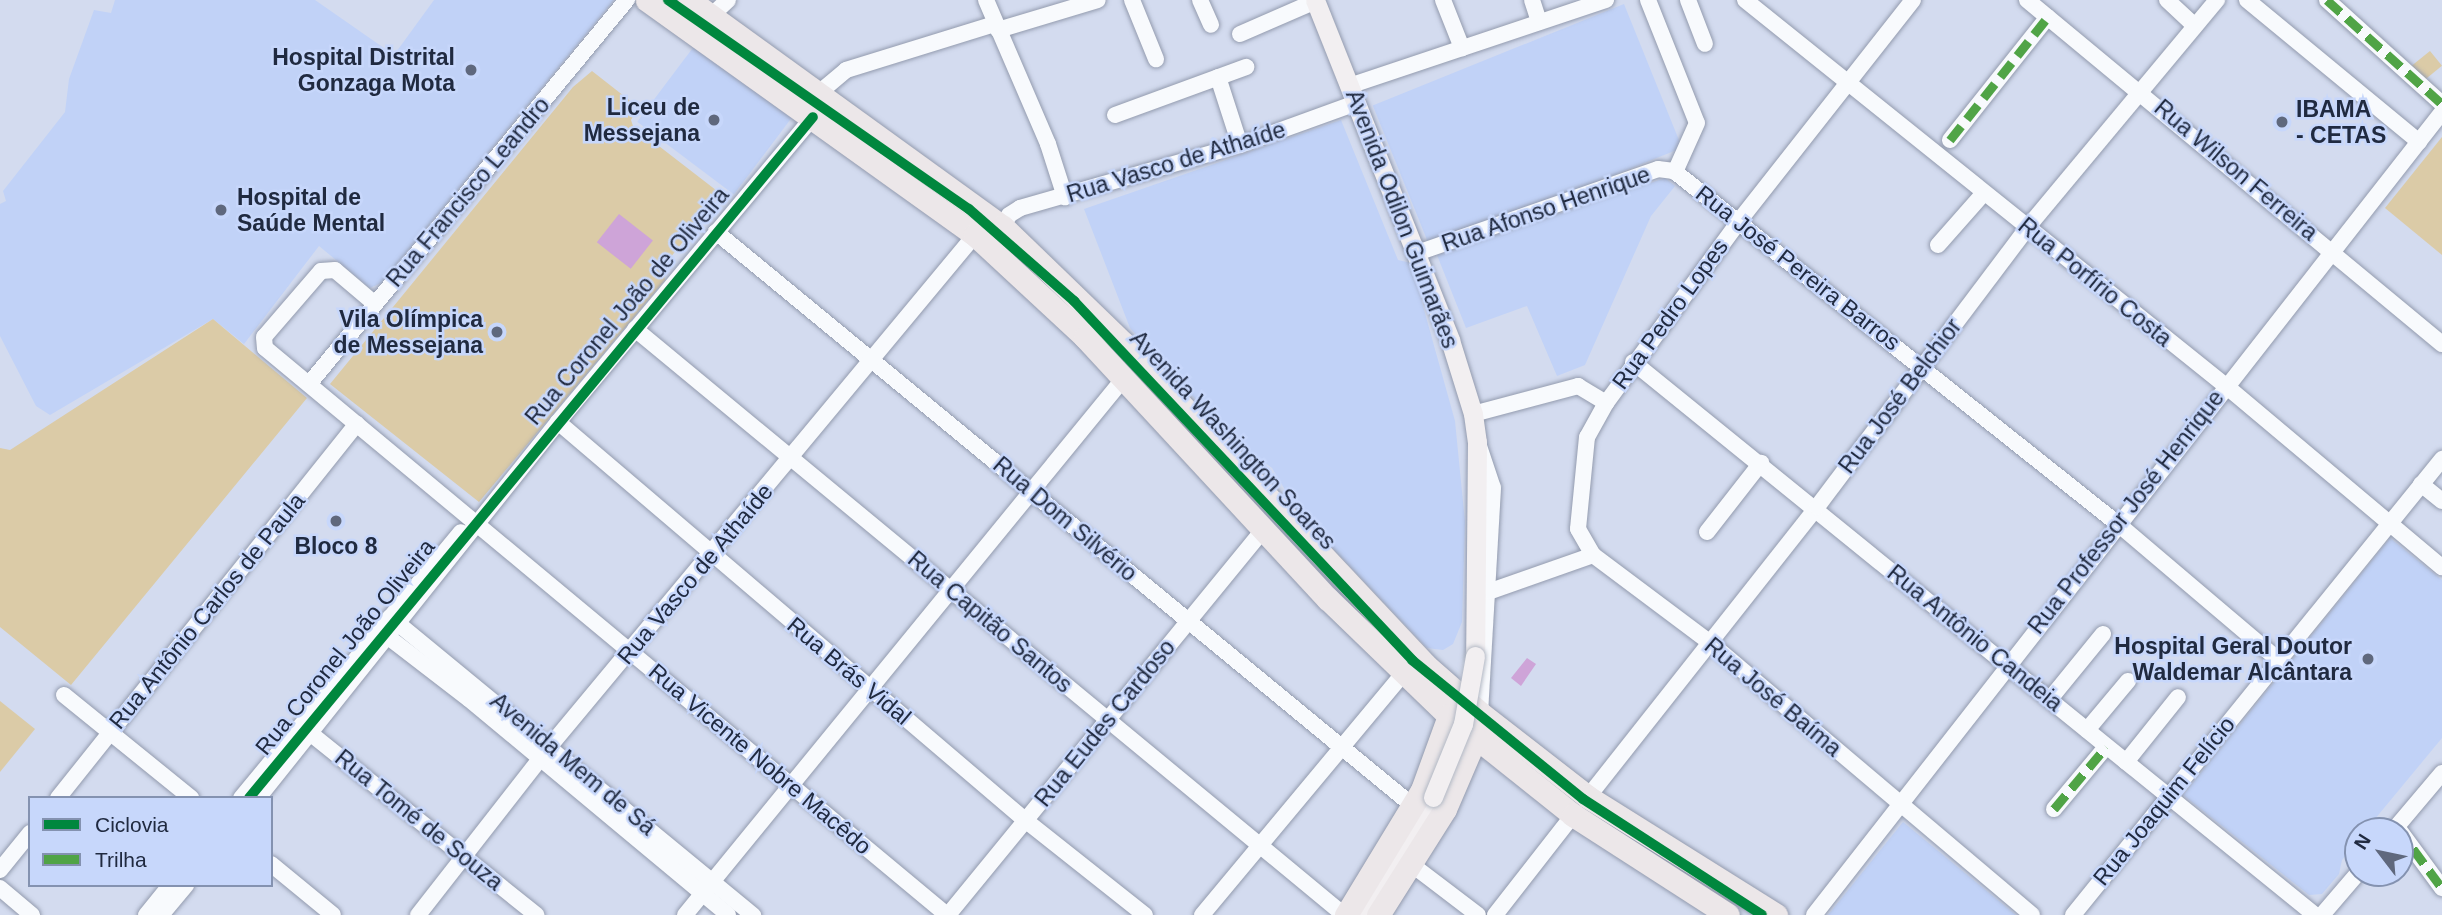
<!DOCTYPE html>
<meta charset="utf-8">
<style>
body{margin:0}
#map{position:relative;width:2442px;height:915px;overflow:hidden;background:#d3dbef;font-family:Helvetica,sans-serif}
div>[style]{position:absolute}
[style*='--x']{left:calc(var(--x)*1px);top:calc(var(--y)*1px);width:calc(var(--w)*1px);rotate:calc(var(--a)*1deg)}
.built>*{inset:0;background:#c1d2f7;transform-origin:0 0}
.green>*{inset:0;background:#dbcba7;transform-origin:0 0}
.water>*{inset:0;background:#cea4d8;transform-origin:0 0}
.roads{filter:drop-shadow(0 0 2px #939bae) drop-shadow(0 0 2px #939bae)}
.minor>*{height:16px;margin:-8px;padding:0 8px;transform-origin:8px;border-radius:8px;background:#f8fafd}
.major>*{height:19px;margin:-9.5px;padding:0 9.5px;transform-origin:9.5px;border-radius:9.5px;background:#f2eff1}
.highway>*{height:23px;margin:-11.5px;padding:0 11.5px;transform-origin:11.5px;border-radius:11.5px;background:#ece7e9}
.bridges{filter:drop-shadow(0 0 2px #b2b8c4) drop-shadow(0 0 2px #b2b8c4)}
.major-bridge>*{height:19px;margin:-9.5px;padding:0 9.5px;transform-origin:9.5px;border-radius:9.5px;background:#f2eff1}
.quiet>*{height:9px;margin-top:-4.5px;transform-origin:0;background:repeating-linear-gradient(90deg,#50a446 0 18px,transparent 0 27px)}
.cycleway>*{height:10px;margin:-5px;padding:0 5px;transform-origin:5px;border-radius:5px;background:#00873e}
.dots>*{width:19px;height:19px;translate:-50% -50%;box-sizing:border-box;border:4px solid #c7d7fb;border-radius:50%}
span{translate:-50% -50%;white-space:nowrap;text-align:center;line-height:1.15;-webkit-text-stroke:5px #c7d7fb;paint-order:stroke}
.poi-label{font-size:23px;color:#202a40;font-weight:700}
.right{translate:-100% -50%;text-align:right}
.left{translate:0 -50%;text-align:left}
.street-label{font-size:23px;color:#202a40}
.legend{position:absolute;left:28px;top:796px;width:245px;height:91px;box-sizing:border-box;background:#c7d7fb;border:2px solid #8492b0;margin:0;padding:9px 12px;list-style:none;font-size:21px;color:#202a40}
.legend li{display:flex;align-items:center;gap:14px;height:35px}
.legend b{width:35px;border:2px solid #8492b0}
.north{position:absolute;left:2344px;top:817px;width:70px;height:70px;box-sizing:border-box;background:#c7d7fb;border:2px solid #8492b0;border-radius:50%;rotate:302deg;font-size:19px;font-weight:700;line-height:28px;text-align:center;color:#202a40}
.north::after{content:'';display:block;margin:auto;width:24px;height:32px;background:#5f687d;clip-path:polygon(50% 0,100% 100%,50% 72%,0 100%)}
</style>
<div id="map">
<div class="built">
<i style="clip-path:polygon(115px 0,315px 0,394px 55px,434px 0,614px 0,381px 283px,370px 288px,319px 246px,244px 344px,213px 319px,50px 415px,36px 406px,0 336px,0 204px,6px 201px,3px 191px,65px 112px,69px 79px,94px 10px,111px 13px)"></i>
<i style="left:1624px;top:4px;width:155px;height:271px;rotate:68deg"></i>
<i style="left:695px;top:45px;width:121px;height:96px;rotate:37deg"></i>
<i style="clip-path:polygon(1341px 120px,1398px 260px,1411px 263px,1455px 421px,1465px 522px,1462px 622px,1453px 644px,1443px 650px,1427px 648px,1298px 511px,1272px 468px,1230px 437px,1130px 328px,1084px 209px)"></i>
<i style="clip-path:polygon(1665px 178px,1675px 186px,1651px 216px,1585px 365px,1557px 376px,1527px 306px,1466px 328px,1437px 255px)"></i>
<i style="clip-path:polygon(2390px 538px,2442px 580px,2442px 738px,2365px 831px,2358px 831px,2358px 840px,2342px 860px,2339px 874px,2322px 894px,2309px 895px,2183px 795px)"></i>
<i style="clip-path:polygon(1903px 822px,2016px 915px,1828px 915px)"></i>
</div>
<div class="green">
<i style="left:2430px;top:51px;width:19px;height:26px;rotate:51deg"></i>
<i style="clip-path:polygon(592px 71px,638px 107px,631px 120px,633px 126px,721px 194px,666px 263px,665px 280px,479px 502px,330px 384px,573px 87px)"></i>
<i style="clip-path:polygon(2442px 137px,2442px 255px,2385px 208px)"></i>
<i style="clip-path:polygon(213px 319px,307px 398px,71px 685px,0 627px,0 448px,10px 450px)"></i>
<i style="clip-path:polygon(0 701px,35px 729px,0 772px)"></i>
</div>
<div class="water">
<i style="left:619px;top:214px;width:43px;height:36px;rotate:38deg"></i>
<i style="clip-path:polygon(1527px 658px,1536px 664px,1521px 686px,1511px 678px)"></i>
</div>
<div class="roads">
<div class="minor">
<i style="--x:986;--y:0;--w:157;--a:66.7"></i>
<i style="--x:1048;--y:144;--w:56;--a:72.2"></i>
<i style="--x:1132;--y:0;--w:64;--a:67.9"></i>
<i style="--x:1200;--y:0;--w:27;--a:66"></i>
<i style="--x:1443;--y:0;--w:52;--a:68.4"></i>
<i style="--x:1532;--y:0;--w:23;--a:72"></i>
<i style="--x:1648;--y:0;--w:132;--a:68.3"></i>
<i style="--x:1697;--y:123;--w:54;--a:114.2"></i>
<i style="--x:1688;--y:0;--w:47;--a:68.9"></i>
<i style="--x:1745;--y:0;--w:617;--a:38.75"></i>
<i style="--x:2226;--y:386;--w:282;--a:40"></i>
<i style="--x:1913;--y:0;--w:280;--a:128.2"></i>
<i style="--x:1740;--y:220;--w:227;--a:126.2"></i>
<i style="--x:1606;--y:403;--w:39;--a:119"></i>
<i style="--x:1587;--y:437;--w:92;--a:95.6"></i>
<i style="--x:1578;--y:529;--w:30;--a:60"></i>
<i style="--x:1593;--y:555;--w:144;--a:36.8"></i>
<i style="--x:1708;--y:641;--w:424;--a:40.2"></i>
<i style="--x:2027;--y:0;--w:539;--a:39.66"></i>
<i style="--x:2167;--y:0;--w:38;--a:43"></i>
<i style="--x:2247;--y:0;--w:223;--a:39.5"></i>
<i style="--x:2327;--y:0;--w:155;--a:42.1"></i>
<i style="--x:711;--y:16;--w:23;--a:-43"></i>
<i style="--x:998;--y:30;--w:104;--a:-16.7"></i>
<i style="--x:1240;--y:34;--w:83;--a:-23.5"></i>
<i style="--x:1218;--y:77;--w:71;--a:72.1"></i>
<i style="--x:1349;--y:86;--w:271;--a:-18.5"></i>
<i style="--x:820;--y:92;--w:34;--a:-40"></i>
<i style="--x:846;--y:70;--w:156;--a:-17.2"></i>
<i style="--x:1115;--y:115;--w:140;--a:-20.1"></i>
<i style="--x:1950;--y:140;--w:157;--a:-51.5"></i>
<i style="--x:1003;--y:227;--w:13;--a:-63"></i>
<i style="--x:1009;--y:215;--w:13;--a:-32"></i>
<i style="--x:1020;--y:208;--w:229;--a:-16"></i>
<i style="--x:1240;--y:145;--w:123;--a:-19.9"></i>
<i style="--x:716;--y:232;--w:903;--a:39.47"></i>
<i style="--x:1938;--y:245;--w:68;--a:-48.6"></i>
<i style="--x:1417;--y:253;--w:255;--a:-19.2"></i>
<i style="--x:1658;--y:169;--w:16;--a:7"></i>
<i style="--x:1674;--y:171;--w:567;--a:38.49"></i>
<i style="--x:2118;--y:524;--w:209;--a:40.3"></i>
<i style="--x:375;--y:304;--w:52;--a:-139.6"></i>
<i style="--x:335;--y:270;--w:14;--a:176"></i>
<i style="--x:321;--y:271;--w:87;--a:130.8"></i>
<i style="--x:264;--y:337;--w:11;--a:85"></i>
<i style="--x:265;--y:348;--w:887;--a:39.74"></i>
<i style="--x:635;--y:329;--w:920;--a:39.57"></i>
<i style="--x:1633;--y:362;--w:878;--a:39.04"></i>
<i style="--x:309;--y:384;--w:499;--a:-50.4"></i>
<i style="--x:1473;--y:414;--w:109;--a:-14.9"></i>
<i style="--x:1578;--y:386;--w:33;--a:31"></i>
<i style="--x:558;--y:422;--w:614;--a:40.44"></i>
<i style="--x:1025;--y:820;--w:153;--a:38.4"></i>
<i style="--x:1478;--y:443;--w:47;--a:71.6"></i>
<i style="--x:1493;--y:488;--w:225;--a:93.3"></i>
<i style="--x:2421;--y:484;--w:27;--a:39"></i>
<i style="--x:1707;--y:532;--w:88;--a:-52"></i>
<i style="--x:1491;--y:591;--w:108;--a:-19.4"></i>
<i style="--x:390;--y:617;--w:470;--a:39.4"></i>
<i style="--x:379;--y:630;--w:113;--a:37.5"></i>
<i style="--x:469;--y:699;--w:337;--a:39.8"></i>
<i style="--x:64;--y:695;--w:164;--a:39"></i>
<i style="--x:2050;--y:699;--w:84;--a:-50.8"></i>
<i style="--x:305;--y:729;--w:297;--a:38.8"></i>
<i style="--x:2087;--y:730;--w:64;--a:-50.1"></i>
<i style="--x:2126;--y:762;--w:83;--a:-51.3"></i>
<i style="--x:1588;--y:797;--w:370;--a:-51.7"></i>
<i style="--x:1817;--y:507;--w:349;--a:-53"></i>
<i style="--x:2027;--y:228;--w:297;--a:-50.2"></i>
<i style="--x:58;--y:798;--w:479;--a:-51.4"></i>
<i style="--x:241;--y:798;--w:345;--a:-50.4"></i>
<i style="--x:258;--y:798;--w:481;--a:-51.4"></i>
<i style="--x:558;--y:422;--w:398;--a:-50.1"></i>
<i style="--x:2054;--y:809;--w:81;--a:-50"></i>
<i style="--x:2397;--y:827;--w:76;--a:53.6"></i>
<i style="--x:2393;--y:831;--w:76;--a:-49.8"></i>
<i style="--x:271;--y:864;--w:80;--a:39.4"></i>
<i style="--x:1411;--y:864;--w:84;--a:37.3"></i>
<i style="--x:0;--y:870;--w:48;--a:-51"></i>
<i style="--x:0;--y:888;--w:42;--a:40.2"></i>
<i style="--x:146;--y:915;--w:38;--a:-51"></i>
<i style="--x:161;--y:915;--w:39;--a:-50"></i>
<i style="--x:418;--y:915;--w:214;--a:-52"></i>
<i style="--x:550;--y:746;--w:665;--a:-50.25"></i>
<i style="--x:685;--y:915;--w:694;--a:-50.73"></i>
<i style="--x:948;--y:915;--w:496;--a:-50.7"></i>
<i style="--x:1202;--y:915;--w:314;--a:-50.2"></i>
<i style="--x:1495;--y:915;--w:127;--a:-52"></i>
<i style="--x:1814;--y:915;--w:1019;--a:-51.97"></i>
<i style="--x:2073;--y:915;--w:587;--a:-51.02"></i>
<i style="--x:2322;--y:915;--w:55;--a:-49.4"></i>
</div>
<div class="major">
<i style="--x:1315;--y:0;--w:366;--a:68.3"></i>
<i style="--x:1450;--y:340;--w:77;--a:72.7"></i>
<i style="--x:1473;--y:414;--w:28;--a:82"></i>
<i style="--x:1477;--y:442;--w:214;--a:90.5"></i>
<i style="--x:1360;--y:915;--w:139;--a:-58.3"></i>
</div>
<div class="highway">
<i style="--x:647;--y:0;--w:403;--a:35.6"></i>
<i style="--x:975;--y:235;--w:150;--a:42.8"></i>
<i style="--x:1085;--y:337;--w:357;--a:47.2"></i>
<i style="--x:1328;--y:599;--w:168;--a:44"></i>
<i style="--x:1449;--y:716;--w:159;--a:38.6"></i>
<i style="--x:1573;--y:815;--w:184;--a:32.8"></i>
<i style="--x:689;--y:0;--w:387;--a:35.9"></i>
<i style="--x:1003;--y:227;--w:168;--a:44"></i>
<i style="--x:1124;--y:344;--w:439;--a:46.8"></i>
<i style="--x:1424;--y:664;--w:74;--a:41.2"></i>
<i style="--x:1480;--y:713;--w:137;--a:37.9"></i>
<i style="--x:1588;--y:797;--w:222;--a:32.1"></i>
<i style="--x:1346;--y:915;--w:146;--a:-58.7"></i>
<i style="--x:1422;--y:790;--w:79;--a:-70"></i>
<i style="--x:1378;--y:915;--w:125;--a:-57.7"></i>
<i style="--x:1445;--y:809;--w:76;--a:-66.8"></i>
</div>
</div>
<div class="bridges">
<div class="major-bridge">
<i style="--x:1433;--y:797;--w:79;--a:-67.7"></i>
<i style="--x:1463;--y:724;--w:69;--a:-80"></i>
</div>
</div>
<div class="quiet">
<i style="--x:2327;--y:0;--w:155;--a:42.1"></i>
<i style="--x:1950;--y:140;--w:157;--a:-51.5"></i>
<i style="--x:2054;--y:809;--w:81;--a:-50"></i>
<i style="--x:2397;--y:827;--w:76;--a:53.6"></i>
</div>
<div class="cycleway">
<i style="--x:668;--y:0;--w:366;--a:34.8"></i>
<i style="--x:969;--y:209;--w:140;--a:41.2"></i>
<i style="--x:1074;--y:301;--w:493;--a:46.7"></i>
<i style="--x:1412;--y:660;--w:220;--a:39.1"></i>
<i style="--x:1583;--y:799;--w:213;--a:32.9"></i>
<i style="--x:249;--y:798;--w:884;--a:-50.37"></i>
</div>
<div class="dots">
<i style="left:471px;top:70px;background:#5f687d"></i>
<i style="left:714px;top:120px;background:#5f687d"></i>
<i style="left:2282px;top:122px;background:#5f687d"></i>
<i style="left:221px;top:210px;background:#5f687d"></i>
<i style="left:497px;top:332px;background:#5f687d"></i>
<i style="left:336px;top:521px;background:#5f687d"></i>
<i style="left:2368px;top:659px;background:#5f687d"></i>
</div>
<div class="poi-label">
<span class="right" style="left:455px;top:70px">Hospital Distrital<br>Gonzaga Mota</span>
<span class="right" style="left:700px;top:120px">Liceu de<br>Messejana</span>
<span class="left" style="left:2296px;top:122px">IBAMA<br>- CETAS</span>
<span class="left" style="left:237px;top:210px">Hospital de<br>Saúde Mental</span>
<span class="right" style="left:483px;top:332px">Vila Olímpica<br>de Messejana</span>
<span style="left:336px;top:546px">Bloco 8</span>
<span class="right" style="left:2352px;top:659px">Hospital Geral Doutor<br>Waldemar Alcântara</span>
</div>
<div class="street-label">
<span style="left:1176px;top:162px;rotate:-17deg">Rua Vasco de Athaíde</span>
<span style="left:2236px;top:170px;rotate:40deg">Rua Wilson Ferreira</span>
<span style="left:468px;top:192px;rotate:-50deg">Rua Francisco Leandro</span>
<span style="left:1546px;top:209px;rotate:-19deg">Rua Afonso Henrique</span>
<span style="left:1402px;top:219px;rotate:69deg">Avenida Odilon Guimarães</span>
<span style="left:1798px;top:268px;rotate:38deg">Rua José Pereira Barros</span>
<span style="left:2095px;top:282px;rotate:39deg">Rua Porfírio Costa</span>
<span style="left:627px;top:306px;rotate:-50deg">Rua Coronel João de Oliveira</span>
<span style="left:1670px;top:314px;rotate:-54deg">Rua Pedro Lopes</span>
<span style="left:1900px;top:396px;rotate:-53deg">Rua José Belchior</span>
<span style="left:1233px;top:440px;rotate:47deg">Avenida Washington Soares</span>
<span style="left:2126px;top:512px;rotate:-52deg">Rua Professor José Henrique</span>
<span style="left:1065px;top:519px;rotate:40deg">Rua Dom Silvério</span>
<span style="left:695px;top:574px;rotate:-50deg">Rua Vasco de Athaíde</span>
<span style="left:207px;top:611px;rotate:-51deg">Rua Antônio Carlos de Paula</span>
<span style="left:990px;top:622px;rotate:40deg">Rua Capitão Santos</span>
<span style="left:1975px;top:638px;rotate:39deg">Rua Antônio Candeia</span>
<span style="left:345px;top:647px;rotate:-51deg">Rua Coronel João Oliveira</span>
<span style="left:849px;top:671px;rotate:40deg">Rua Brás Vidal</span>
<span style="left:1773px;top:697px;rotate:40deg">Rua José Baíma</span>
<span style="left:1105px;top:723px;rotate:-51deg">Rua Eudes Cardoso</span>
<span style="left:760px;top:759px;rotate:40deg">Rua Vicente Nobre Macêdo</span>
<span style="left:573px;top:764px;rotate:40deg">Avenida Mem de Sá</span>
<span style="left:2164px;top:801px;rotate:-51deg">Rua Joaquim Felício</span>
<span style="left:419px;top:820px;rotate:39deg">Rua Tomé de Souza</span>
</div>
<ul class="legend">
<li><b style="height:9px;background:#00873e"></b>Ciclovia</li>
<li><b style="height:9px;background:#50a446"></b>Trilha</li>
</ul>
<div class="north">N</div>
</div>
